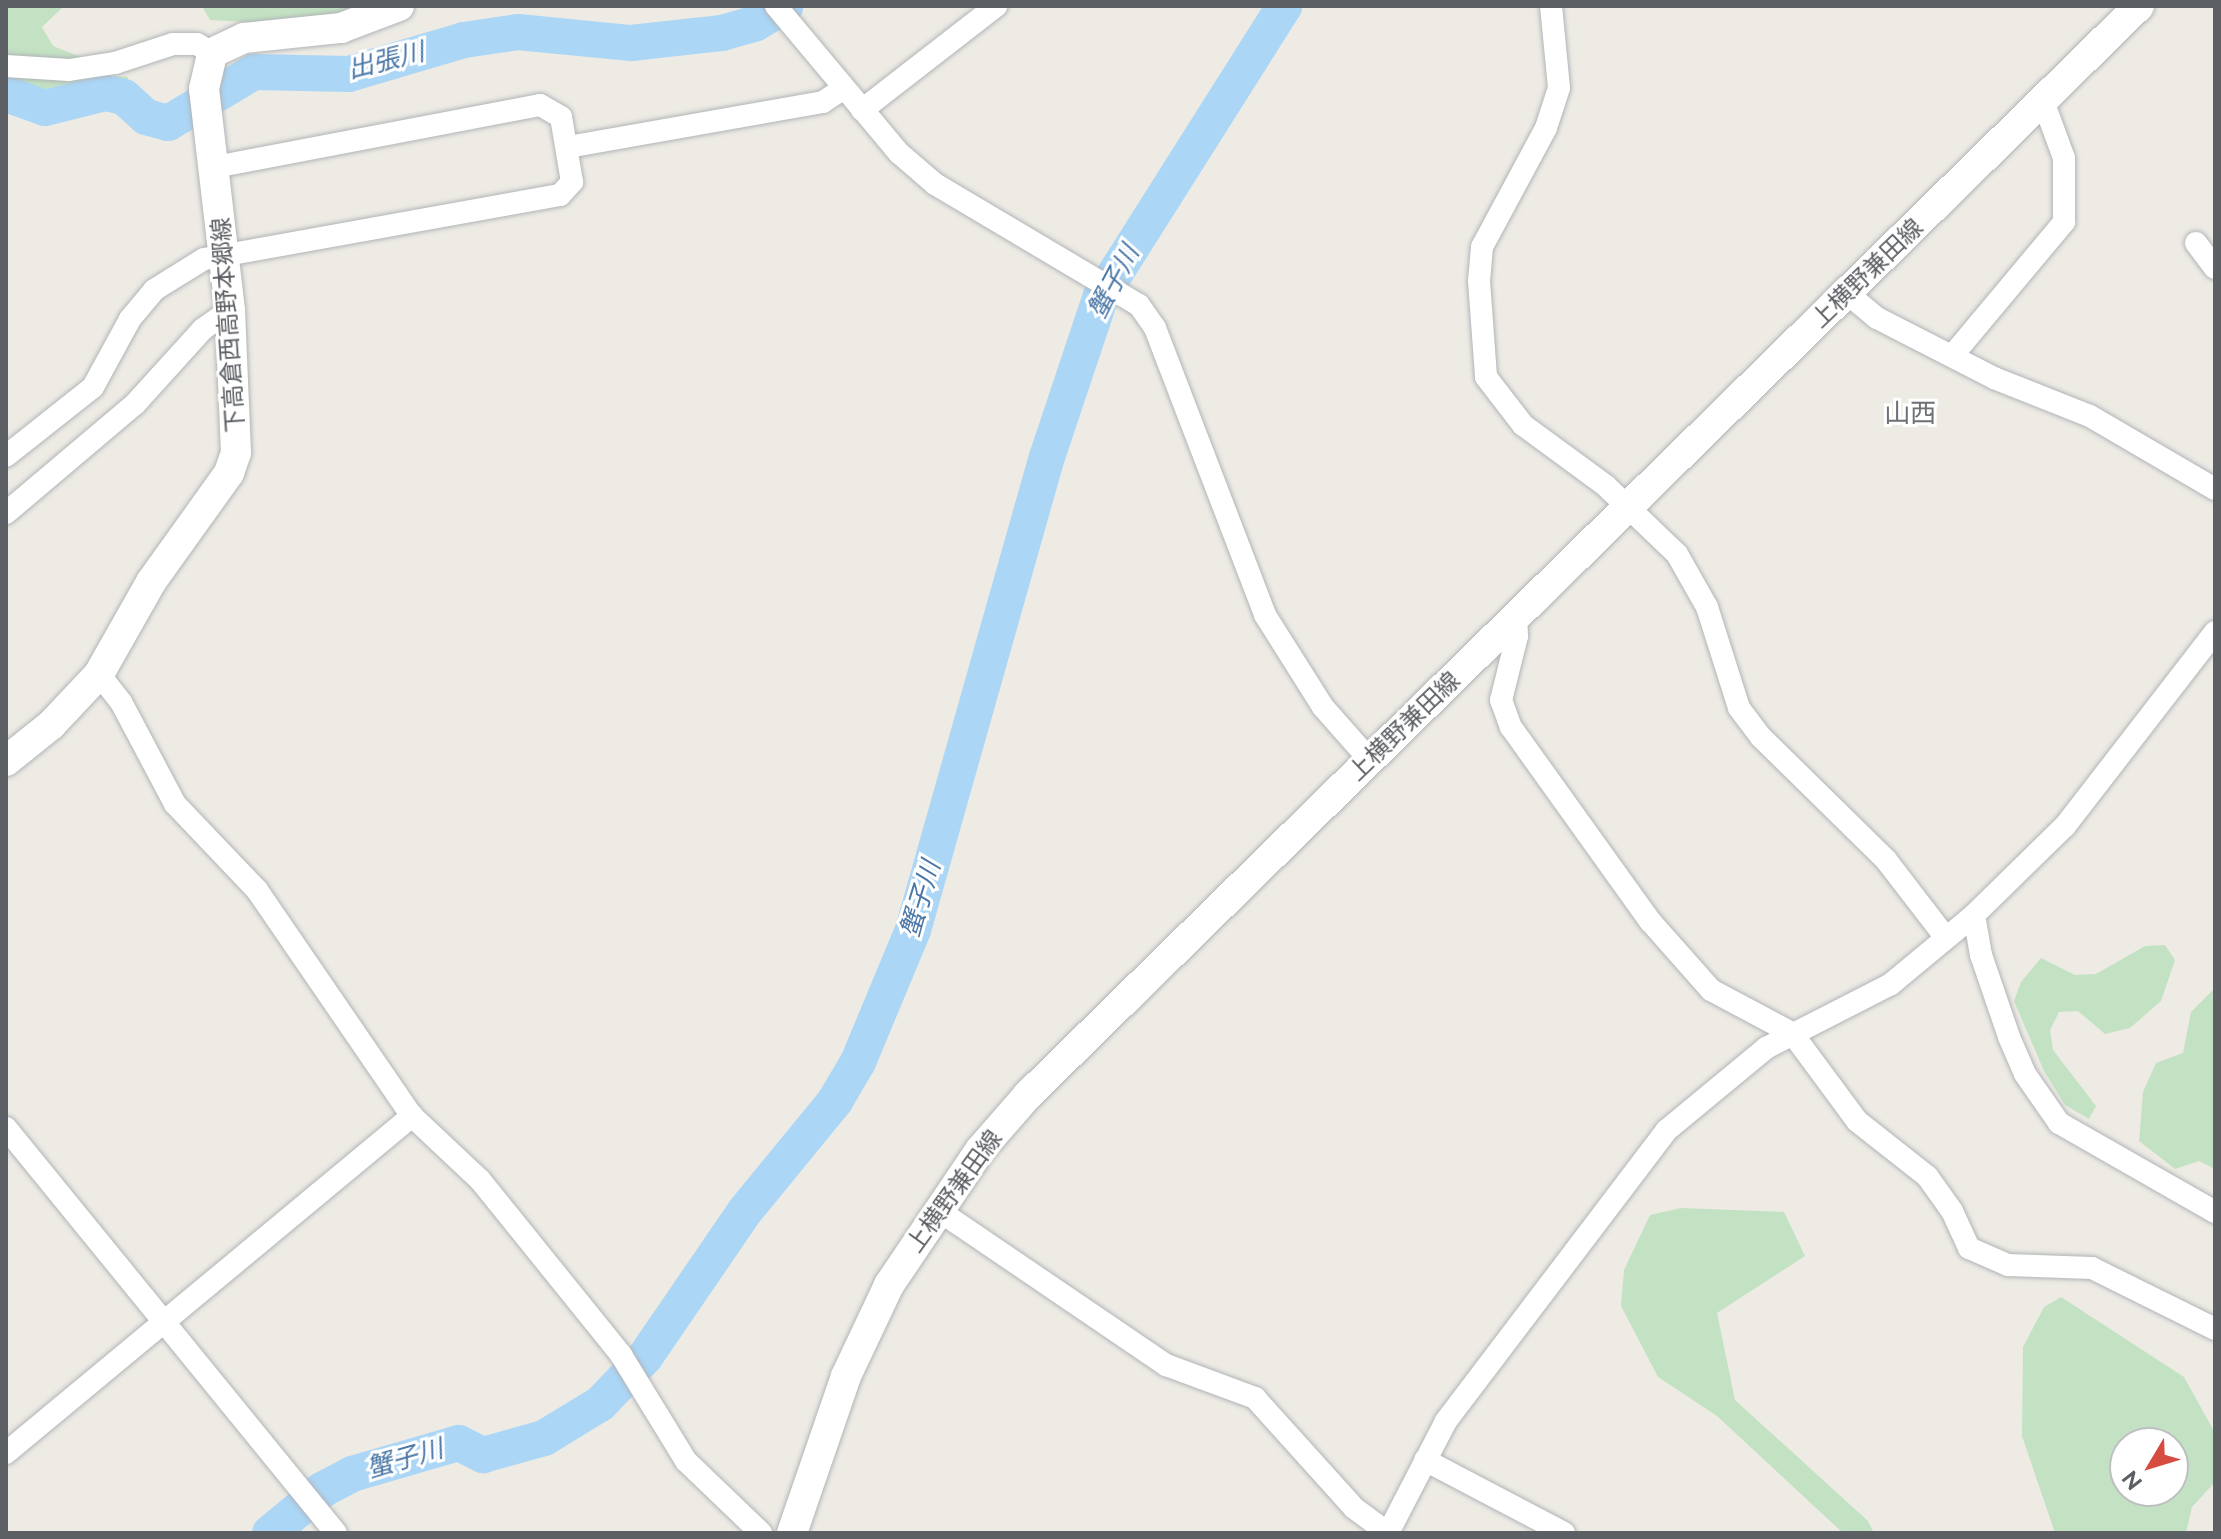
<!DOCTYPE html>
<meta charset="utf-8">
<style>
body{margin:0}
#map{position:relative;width:2221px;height:1539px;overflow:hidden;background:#edebe4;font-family:Raleway,"Noto Sans JP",sans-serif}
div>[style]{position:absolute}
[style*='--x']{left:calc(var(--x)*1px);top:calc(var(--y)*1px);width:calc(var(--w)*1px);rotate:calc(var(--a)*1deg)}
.green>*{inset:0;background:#c3e2c3}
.river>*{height:36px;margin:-18px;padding:0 18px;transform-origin:18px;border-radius:18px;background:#abd6f6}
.roads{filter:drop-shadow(0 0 2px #b1b4b8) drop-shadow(0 0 2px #b1b4b8)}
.street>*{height:22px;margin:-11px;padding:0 11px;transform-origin:11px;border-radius:11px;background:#fff}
.secondary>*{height:30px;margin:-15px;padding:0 15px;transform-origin:15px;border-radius:15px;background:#fff}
span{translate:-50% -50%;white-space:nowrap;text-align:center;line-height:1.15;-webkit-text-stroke:6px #fff;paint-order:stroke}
.street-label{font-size:24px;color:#5c5f63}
.water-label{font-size:26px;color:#4b77a6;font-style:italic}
.neighbourhood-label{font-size:26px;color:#6d7175}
.frame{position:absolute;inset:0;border:8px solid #5c5f63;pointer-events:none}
.north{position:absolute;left:2109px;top:1427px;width:80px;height:80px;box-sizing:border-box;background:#fff;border:2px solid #bebfc1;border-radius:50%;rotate:232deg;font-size:22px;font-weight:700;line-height:32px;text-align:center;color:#5c5f63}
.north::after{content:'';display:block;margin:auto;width:28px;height:36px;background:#d74c40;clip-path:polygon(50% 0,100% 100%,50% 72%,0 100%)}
</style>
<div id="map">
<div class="green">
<i style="clip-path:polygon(6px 6px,64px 6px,42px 27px,53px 46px,83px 58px,101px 75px,128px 77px,125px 89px,107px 86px,35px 100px,6px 87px)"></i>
<i style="clip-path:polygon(202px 6px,361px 6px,332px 19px,266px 23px,210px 20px)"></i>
<i style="clip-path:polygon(2165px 945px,2175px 960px,2161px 1001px,2130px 1028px,2105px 1034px,2078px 1011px,2059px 1012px,2050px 1030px,2053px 1050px,2096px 1106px,2089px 1119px,2065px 1105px,2044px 1071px,2014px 1001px,2021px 982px,2041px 958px,2075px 975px,2096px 974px,2145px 946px)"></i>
<i style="clip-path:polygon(2215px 988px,2215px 1169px,2199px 1161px,2175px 1169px,2139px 1141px,2143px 1092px,2156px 1063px,2183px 1053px,2191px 1012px)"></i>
<i style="clip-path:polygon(1681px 1208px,1784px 1212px,1805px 1256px,1717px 1313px,1735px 1400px,1868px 1521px,1874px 1533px,1843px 1533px,1717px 1416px,1658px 1377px,1621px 1306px,1624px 1270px,1650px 1215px)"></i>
<i style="clip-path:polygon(evenodd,2061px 1297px,2184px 1377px,2215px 1433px,2215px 1482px,2192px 1507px,2186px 1533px,2055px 1533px,2022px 1436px,2023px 1347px,2044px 1307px,2061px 1297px,2173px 1443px,2173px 1491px,2125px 1491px,2125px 1443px,2173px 1443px)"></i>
</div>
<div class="river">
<i style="--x:6;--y:94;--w:41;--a:19.7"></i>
<i style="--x:45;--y:108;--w:62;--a:-14"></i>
<i style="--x:105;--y:93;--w:19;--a:12"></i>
<i style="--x:124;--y:97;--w:30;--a:42"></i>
<i style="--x:146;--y:117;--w:23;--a:15"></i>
<i style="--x:168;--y:123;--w:100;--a:-30.7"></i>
<i style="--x:254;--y:72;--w:95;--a:1.2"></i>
<i style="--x:349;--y:74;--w:120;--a:-16.5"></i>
<i style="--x:464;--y:40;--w:55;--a:-8.4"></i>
<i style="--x:518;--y:32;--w:114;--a:5.6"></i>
<i style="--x:631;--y:43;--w:92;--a:-6.3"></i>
<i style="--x:722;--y:33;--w:35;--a:-16"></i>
<i style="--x:756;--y:23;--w:34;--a:-30"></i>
<i style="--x:270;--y:1533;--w:67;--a:-39.6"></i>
<i style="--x:322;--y:1490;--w:34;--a:-28"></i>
<i style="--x:352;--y:1474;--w:111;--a:-16.2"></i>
<i style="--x:459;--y:1443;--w:27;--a:27"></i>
<i style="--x:483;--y:1455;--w:63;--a:-15.6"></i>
<i style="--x:544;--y:1438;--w:66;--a:-31.3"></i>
<i style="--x:600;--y:1404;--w:65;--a:-46.2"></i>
<i style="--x:645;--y:1357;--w:177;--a:-55.6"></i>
<i style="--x:745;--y:1211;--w:142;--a:-50.7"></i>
<i style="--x:835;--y:1101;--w:45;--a:-59.5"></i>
<i style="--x:858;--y:1062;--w:143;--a:-67.4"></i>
<i style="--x:913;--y:930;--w:492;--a:-74.2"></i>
<i style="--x:1047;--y:457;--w:170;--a:-71.5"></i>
<i style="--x:1101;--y:296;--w:343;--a:-57.7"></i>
</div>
<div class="roads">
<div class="street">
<i style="--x:776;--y:6;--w:192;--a:50.1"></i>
<i style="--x:899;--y:153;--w:48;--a:40.7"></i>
<i style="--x:935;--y:184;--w:237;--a:30.7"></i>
<i style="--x:1139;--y:305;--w:28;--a:55"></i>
<i style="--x:1155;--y:328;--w:307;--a:69"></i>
<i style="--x:1265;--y:615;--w:109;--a:57.8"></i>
<i style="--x:1323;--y:707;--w:69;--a:48.5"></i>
<i style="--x:1551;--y:6;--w:82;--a:84.4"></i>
<i style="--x:1559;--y:88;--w:42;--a:108"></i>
<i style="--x:1546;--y:128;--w:135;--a:118.3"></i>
<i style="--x:1482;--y:247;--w:34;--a:95"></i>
<i style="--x:1479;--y:281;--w:96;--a:85.8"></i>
<i style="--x:1486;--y:377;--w:61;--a:52.4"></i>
<i style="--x:1523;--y:425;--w:103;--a:36.3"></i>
<i style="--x:1606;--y:486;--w:98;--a:43.8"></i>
<i style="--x:1677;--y:554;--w:61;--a:60.5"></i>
<i style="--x:1707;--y:607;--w:106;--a:72.4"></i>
<i style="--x:1739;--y:708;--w:36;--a:53"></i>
<i style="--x:1761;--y:737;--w:175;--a:44.5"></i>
<i style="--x:1886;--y:860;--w:98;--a:52.4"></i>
<i style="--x:6;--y:66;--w:63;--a:3.6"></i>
<i style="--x:69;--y:70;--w:47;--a:-8.7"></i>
<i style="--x:115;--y:63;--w:61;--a:-18.1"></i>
<i style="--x:173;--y:44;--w:24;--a:0"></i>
<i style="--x:197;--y:44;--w:17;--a:31"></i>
<i style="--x:862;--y:110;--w:170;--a:-37.8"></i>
<i style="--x:568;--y:147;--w:259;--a:-10"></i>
<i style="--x:823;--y:102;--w:25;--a:-34"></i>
<i style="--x:2196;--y:243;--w:31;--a:53"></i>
<i style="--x:1847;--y:293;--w:39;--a:40"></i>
<i style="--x:1877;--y:318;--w:131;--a:27.1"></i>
<i style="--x:1994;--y:378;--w:103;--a:21.6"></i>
<i style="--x:2090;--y:416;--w:145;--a:30.3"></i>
<i style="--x:1952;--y:356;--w:175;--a:-50.1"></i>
<i style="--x:2064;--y:222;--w:64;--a:-90"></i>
<i style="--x:2064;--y:158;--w:61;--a:-110.2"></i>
<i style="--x:6;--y:456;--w:111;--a:-38.4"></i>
<i style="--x:93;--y:387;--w:77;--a:-61.4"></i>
<i style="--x:130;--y:319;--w:38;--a:-50"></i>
<i style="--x:154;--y:290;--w:59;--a:-31.8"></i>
<i style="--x:204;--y:259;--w:362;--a:-10.2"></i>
<i style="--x:560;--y:195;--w:18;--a:-47"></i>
<i style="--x:572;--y:182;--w:66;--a:-99.6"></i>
<i style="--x:561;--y:117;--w:24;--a:-150"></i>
<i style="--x:540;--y:105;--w:331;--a:169.2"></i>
<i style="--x:6;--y:513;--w:169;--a:-40.2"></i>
<i style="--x:135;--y:404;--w:101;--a:-47.8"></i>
<i style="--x:203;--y:329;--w:33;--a:-35"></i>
<i style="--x:1516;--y:616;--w:20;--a:87"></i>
<i style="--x:1517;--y:636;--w:66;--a:104"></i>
<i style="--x:1501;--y:700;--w:29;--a:70"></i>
<i style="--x:1511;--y:727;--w:239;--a:54.4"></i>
<i style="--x:1650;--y:921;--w:92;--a:48.5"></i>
<i style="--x:1711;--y:990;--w:92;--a:28"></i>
<i style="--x:1792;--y:1033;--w:109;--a:53.5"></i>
<i style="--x:1857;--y:1121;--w:89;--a:38.2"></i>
<i style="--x:1927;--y:1176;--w:43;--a:54.5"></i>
<i style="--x:1952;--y:1211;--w:41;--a:65.3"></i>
<i style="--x:1969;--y:1248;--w:43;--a:23.6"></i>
<i style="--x:2008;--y:1265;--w:84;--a:2"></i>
<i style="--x:2092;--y:1268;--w:137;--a:26.4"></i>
<i style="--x:99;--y:674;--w:36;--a:52"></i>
<i style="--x:121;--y:702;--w:115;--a:62.1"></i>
<i style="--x:175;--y:804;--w:119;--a:46.4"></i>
<i style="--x:257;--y:890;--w:274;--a:55.6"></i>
<i style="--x:412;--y:1116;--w:93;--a:43.3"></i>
<i style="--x:480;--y:1180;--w:225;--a:51.1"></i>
<i style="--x:621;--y:1355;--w:124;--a:58.5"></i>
<i style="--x:686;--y:1461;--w:104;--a:43.8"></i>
<i style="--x:1974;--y:915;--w:41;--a:80.1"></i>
<i style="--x:1981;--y:955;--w:87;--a:71.1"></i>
<i style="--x:2009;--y:1037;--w:40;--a:66.6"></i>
<i style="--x:2025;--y:1074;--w:60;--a:55.2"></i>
<i style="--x:2059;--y:1123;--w:180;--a:29.7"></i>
<i style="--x:6;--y:1128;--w:522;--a:50.83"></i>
<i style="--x:938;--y:1210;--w:276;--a:34.2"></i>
<i style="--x:1166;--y:1365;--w:95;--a:20.3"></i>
<i style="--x:1255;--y:1398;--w:148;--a:48"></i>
<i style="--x:1354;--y:1508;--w:42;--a:36.3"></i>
<i style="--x:6;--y:1453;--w:528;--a:-39.69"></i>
<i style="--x:1425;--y:1460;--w:157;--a:27.7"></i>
<i style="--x:1388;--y:1533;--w:126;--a:-62.6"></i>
<i style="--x:1446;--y:1421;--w:365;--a:-52.8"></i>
<i style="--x:1667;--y:1130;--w:129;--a:-39.6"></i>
<i style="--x:1766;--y:1048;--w:140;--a:-27.1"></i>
<i style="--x:1891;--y:984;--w:108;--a:-39.7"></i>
<i style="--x:1974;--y:915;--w:127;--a:-44.4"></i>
<i style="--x:2065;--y:826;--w:245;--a:-52.3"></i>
</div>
<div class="secondary">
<i style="--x:6;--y:761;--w:58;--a:-38.7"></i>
<i style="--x:51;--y:725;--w:70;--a:-46.7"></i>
<i style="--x:99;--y:674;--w:106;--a:-60.5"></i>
<i style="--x:151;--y:582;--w:134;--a:-54.4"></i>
<i style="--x:229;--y:473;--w:21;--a:-71"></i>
<i style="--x:236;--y:453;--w:143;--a:-92.4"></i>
<i style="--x:230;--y:310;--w:223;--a:-96.7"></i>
<i style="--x:204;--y:89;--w:37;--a:-77"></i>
<i style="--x:212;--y:53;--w:35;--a:-25"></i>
<i style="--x:244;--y:38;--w:98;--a:-5.9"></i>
<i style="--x:341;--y:28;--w:62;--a:-20.8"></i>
<i style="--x:792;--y:1533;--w:166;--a:-71"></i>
<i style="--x:846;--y:1376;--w:101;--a:-64.7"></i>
<i style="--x:889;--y:1285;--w:163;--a:-56"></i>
<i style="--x:980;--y:1150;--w:73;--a:-48.9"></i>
<i style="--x:1028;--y:1095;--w:1556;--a:-44.43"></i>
</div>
</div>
<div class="street-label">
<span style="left:1867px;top:273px;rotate:-44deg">上横野兼田線</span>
<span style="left:228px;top:325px;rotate:-94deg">下高倉西高野本郷線</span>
<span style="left:1404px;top:726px;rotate:-44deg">上横野兼田線</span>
<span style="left:954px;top:1191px;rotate:-54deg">上横野兼田線</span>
</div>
<div class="water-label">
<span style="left:386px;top:61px;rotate:-14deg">出張川</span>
<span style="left:1114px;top:282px;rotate:-62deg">蟹子川</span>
<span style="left:921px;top:899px;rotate:-73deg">蟹子川</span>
<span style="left:405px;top:1459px;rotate:-16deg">蟹子川</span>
</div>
<div class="neighbourhood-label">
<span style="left:1910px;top:414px">山西</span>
</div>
<div class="frame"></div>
<div class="north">N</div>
</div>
